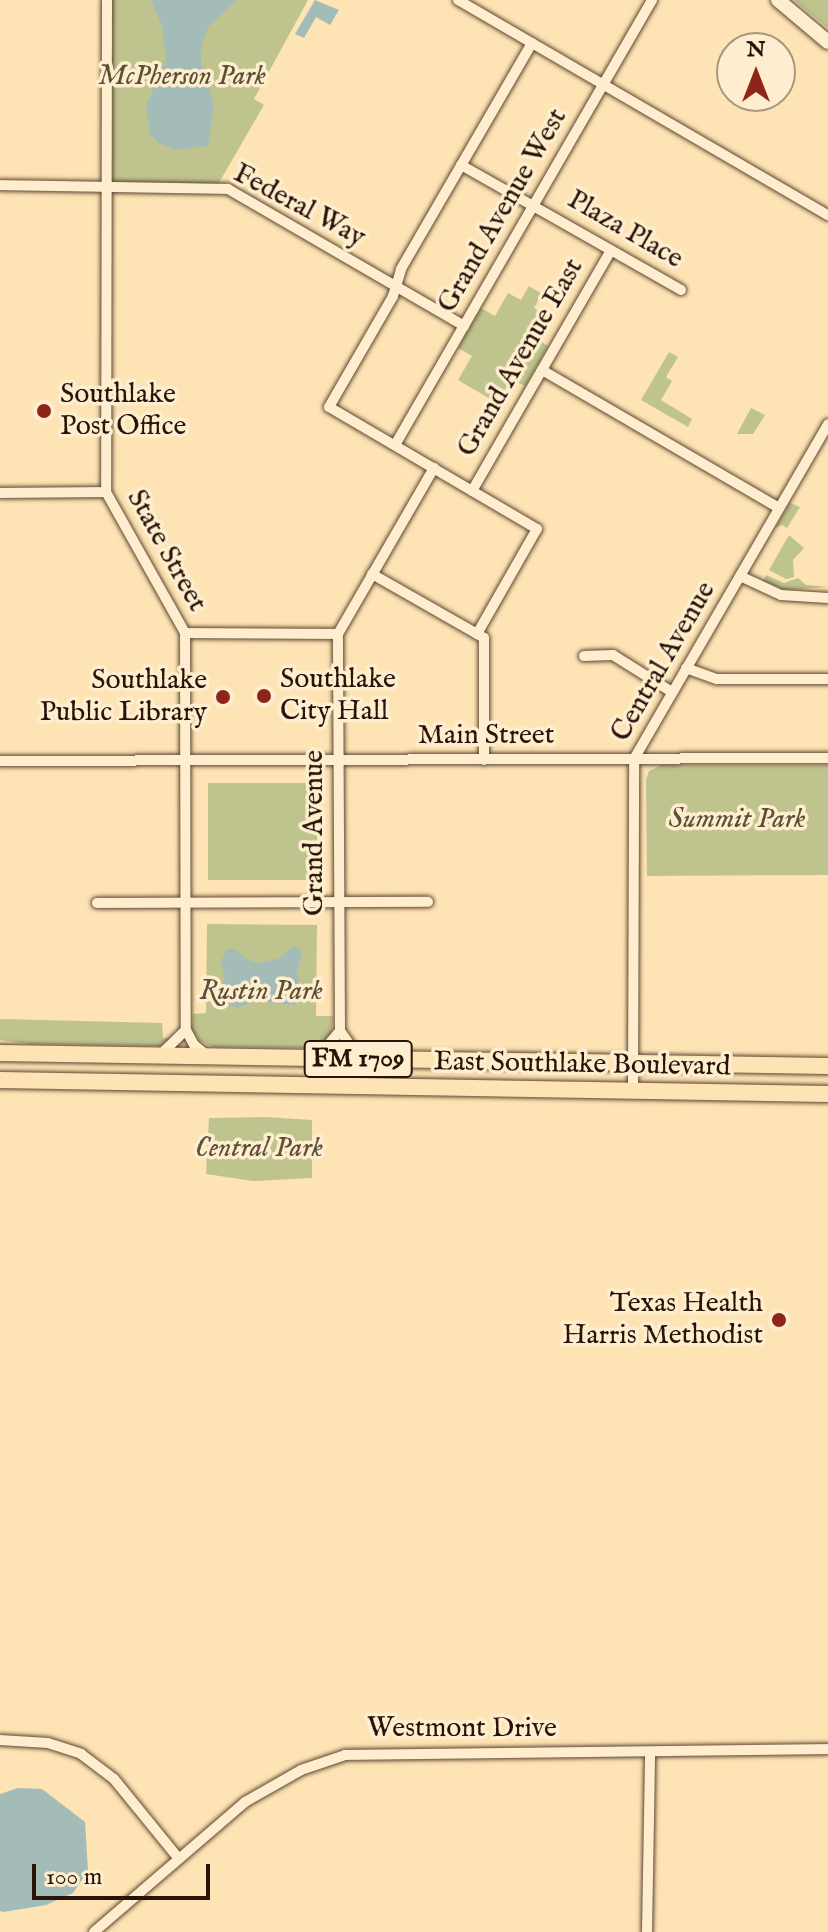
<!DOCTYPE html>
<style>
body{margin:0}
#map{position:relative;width:828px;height:1932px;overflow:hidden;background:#fee3b4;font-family:"IM FELL English",serif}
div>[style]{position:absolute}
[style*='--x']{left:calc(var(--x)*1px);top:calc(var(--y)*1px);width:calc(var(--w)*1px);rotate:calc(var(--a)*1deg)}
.green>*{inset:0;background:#bfc48e;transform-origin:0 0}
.water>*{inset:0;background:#a4bcb8}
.roads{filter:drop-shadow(0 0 2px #5d4732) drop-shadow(0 0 2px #5d4732)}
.minor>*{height:10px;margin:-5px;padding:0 5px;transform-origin:5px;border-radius:5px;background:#feedce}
.secondary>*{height:14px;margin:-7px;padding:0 7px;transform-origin:7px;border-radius:7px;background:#feedce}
.primary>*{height:16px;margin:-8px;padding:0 8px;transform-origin:8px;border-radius:8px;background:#fee3b4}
.dots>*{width:22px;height:22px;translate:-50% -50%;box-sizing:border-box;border:4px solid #feedce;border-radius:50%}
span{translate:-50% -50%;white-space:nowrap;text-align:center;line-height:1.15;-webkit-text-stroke:7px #feedce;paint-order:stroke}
.shield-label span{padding:2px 6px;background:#feedce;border:2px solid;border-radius:6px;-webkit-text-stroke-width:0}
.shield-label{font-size:26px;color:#271307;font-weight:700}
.park-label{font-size:28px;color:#5c5136;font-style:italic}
.street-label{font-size:28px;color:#271307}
.poi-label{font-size:28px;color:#271307}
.left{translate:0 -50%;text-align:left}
.right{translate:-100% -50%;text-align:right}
.north{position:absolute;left:716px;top:32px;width:80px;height:80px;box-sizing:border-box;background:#feedce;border:2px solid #a8967e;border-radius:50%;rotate:0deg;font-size:22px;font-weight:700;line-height:32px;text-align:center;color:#271307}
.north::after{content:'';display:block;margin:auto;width:28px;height:36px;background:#8f2418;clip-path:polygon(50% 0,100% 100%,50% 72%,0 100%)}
.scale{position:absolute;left:32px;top:1864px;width:178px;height:36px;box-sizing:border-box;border:4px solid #271307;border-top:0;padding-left:10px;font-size:24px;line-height:28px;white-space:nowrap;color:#271307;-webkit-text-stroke:6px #feedce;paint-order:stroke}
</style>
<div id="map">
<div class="green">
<i style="clip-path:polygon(107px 0,308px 0,254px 99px,264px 105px,217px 186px,107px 186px)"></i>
<i style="clip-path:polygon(794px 0,828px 0,828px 28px,817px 19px)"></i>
<i style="clip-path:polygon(529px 286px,542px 294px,534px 308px,548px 316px,535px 338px,548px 346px,525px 386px,511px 379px,497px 403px,458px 380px,472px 356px,458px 348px,481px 308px,495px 316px,508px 293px,521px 300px)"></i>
<i style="clip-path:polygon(669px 352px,678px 357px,666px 377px,672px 381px,661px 400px,692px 419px,688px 427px,641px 400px)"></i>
<i style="clip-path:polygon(751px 408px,765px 415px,753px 434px,737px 434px)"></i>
<i style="clip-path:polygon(790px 503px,800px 507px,787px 528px,782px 525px,775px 528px)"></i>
<i style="clip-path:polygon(789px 535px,804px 548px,793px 560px,794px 577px,786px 579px,769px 570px)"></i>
<i style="clip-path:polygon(766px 575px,784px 583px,798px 578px,806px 585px,828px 587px,784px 590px,763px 581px)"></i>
<i style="clip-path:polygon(662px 765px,828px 765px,828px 875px,647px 876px,646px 780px,649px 771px)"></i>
<i style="left:208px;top:783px;width:109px;height:97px"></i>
<i style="clip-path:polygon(207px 924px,317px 925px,316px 1016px,333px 1016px,331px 1038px,321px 1047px,312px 1048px,213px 1047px,200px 1041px,192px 1030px,193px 1014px,206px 1013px)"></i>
<i style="clip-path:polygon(0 1019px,162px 1023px,163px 1038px,173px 1038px,159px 1046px,29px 1044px,0 1040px)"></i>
<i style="clip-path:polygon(265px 1117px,312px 1120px,312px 1178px,253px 1181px,206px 1174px,209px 1118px)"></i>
</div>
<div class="water">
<i style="clip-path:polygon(151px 0,237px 0,209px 26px,202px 43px,201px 62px,214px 106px,208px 146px,177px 150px,160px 144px,150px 134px,146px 106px,166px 58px,162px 26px)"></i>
<i style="clip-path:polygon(315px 0,339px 10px,330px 25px,316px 17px,304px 38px,295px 34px)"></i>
<i style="clip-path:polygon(292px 947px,299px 947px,302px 956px,297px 971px,302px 994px,295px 1005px,256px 1001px,237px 1008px,223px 1001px,220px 992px,225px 978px,221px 962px,227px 949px,236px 949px,246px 959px,259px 963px,280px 958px)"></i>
<i style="clip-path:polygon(18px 1788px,42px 1789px,85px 1822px,88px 1871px,73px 1893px,46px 1905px,3px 1912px,0 1911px,0 1794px)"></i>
</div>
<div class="roads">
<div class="minor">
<i style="--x:107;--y:0;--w:492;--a:90.1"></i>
<i style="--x:106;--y:492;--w:162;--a:60.7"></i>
<i style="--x:185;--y:633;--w:397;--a:89.9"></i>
<i style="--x:186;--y:1030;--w:17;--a:62"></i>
<i style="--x:194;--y:1045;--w:18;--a:38"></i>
<i style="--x:458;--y:0;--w:428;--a:30.2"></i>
<i style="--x:461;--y:165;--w:253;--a:29.6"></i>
<i style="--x:0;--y:185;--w:228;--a:1"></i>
<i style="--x:228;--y:189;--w:273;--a:30.1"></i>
<i style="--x:542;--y:370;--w:274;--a:30.2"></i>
<i style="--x:395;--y:445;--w:514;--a:-59.99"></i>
<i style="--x:472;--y:491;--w:278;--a:-60"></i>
<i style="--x:0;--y:493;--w:106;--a:-0.5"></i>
<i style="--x:372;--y:574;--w:129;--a:29.7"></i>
<i style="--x:484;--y:638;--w:122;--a:90"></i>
<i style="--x:740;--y:576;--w:45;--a:24.9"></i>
<i style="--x:781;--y:595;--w:47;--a:3.7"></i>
<i style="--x:185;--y:633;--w:153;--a:0.4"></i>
<i style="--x:477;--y:634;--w:121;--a:-60.3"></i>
<i style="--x:537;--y:529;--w:241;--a:-149.6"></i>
<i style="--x:329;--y:407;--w:128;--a:-60"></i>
<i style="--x:393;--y:296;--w:28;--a:-73"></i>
<i style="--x:401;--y:269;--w:261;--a:-59.9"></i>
<i style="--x:584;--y:656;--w:29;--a:-2"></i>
<i style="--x:613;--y:655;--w:70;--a:32.1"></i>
<i style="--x:686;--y:668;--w:33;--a:20"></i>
<i style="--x:717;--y:679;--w:111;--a:0"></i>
<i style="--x:0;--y:761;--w:828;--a:-0.21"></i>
<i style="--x:97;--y:903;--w:331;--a:-0.2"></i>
<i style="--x:162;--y:1053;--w:33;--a:-44"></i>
<i style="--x:318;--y:1057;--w:34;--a:-50"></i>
<i style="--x:359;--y:1058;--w:33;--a:-125"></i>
<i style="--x:340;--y:1031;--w:397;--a:-90.3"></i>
<i style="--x:338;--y:634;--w:192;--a:-60"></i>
<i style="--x:633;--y:1091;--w:332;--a:-89.8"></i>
<i style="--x:634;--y:759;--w:387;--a:-59.9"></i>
<i style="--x:0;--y:1740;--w:48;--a:3.6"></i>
<i style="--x:48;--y:1743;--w:35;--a:18"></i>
<i style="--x:81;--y:1754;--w:41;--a:37.1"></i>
<i style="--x:114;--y:1779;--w:103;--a:50.9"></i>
<i style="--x:94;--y:1932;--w:199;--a:-40.7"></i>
<i style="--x:245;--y:1802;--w:64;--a:-29.7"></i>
<i style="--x:301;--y:1770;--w:46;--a:-18.8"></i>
<i style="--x:345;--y:1755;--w:483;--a:-0.7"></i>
<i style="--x:647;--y:1932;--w:179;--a:-89"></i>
</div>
<div class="secondary">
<i style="--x:778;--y:0;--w:65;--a:40"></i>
</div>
<div class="primary">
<i style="--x:0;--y:1053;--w:828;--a:0.9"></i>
<i style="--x:0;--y:1080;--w:828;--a:0.97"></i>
</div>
</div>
<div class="dots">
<i style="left:44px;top:411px;background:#8f2418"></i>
<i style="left:264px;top:696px;background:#8f2418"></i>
<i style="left:223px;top:697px;background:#8f2418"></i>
<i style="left:779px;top:1320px;background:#8f2418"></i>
</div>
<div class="shield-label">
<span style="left:358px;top:1059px">FM 1709</span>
</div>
<div class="park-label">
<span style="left:182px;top:77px">McPherson Park</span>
<span style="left:737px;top:820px">Summit Park</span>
<span style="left:261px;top:992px">Rustin Park</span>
<span style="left:259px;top:1149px">Central Park</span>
</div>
<div class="street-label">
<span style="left:299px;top:206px;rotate:28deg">Federal Way</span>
<span style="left:503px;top:211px;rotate:-60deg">Grand Avenue West</span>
<span style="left:625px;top:230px;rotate:30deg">Plaza Place</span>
<span style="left:521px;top:358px;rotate:-60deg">Grand Avenue East</span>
<span style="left:166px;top:551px;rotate:61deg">State Street</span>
<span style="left:664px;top:662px;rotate:-60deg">Central Avenue</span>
<span style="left:486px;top:736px">Main Street</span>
<span style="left:315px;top:833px;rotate:-90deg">Grand Avenue</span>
<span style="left:582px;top:1065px;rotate:1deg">East Southlake Boulevard</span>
<span style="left:462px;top:1729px">Westmont Drive</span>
</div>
<div class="poi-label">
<span class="left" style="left:60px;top:411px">Southlake<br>Post Office</span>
<span class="left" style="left:280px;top:696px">Southlake<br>City Hall</span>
<span class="right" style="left:207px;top:697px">Southlake<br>Public Library</span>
<span class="right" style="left:763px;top:1320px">Texas Health<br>Harris Methodist</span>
</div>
<div class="north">N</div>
<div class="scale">100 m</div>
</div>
